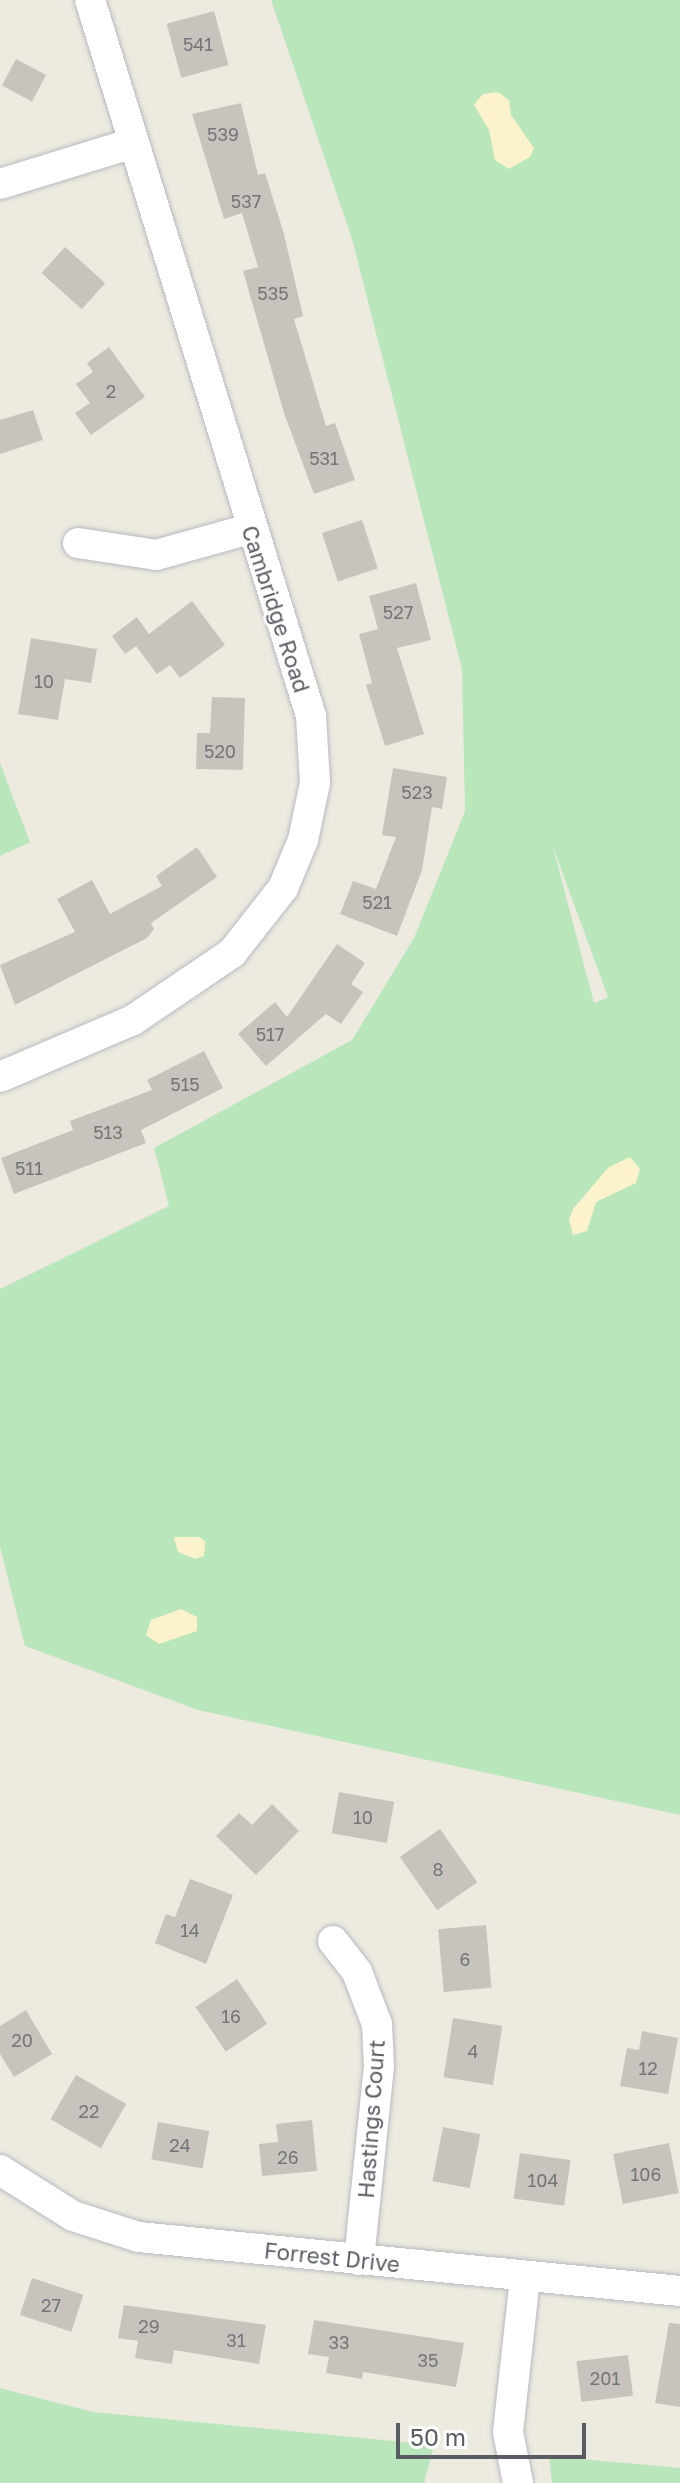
<!DOCTYPE html>
<style>
body{margin:0}
#map{position:relative;width:680px;height:2483px;overflow:hidden;background:#edebe0;font-family:"Golos Text",sans-serif}
div>[style]{position:absolute}
[style*='--x']{left:calc(var(--x)*1px);top:calc(var(--y)*1px);width:calc(var(--w)*1px);rotate:calc(var(--a)*1deg)}
.green>*{inset:0;background:#bae6bc}
.sand>*{inset:0;background:#fcf3cc}
.building>*{inset:0;background:#c8c4bd;transform-origin:0 0}
.roads{filter:drop-shadow(0 0 2px #b8bac0) drop-shadow(0 0 2px #b8bac0)}
.minor>*{height:30px;margin:-15px;padding:0 15px;transform-origin:15px;border-radius:15px;background:#fff}
span{translate:-50% -50%;white-space:nowrap;text-align:center;line-height:1.15;-webkit-text-stroke:6px #fff;paint-order:stroke}
.number-label{font-size:18px;color:#757679}
.number-label span{-webkit-text-stroke-width:0}
.street-label{font-size:22px;color:#595c62}
.scale{position:absolute;left:396px;top:2423px;width:190px;height:36px;box-sizing:border-box;border:4px solid #595c62;border-top:0;padding-left:10px;font-size:24px;line-height:28px;white-space:nowrap;color:#595c62;-webkit-text-stroke:6px #fff;paint-order:stroke}
</style>
<div id="map">
<div class="green">
<i style="clip-path:polygon(evenodd,271px 0,680px 0,680px 1815px,198px 1710px,25px 1646px,0 1547px,0 1289px,169px 1206px,154px 1148px,352px 1040px,414px 938px,465px 811px,462px 669px,352px 239px,271px 0,553px 847px,608px 997px,595px 1003px,594px 1003px,553px 847px)"></i>
<i style="clip-path:polygon(0 763px,30px 842px,0 856px)"></i>
<i style="clip-path:polygon(0 2388px,93px 2412px,434px 2445px,424px 2483px,0 2483px)"></i>
<i style="clip-path:polygon(549px 2456px,680px 2468px,680px 2483px,552px 2483px)"></i>
</div>
<div class="sand">
<i style="clip-path:polygon(498px 92px,509px 100px,511px 115px,534px 148px,530px 157px,509px 169px,495px 160px,489px 130px,474px 105px,483px 94px)"></i>
<i style="clip-path:polygon(630px 1157px,640px 1169px,636px 1183px,596px 1202px,587px 1231px,573px 1235px,569px 1219px,573px 1209px,609px 1167px)"></i>
<i style="clip-path:polygon(174px 1537px,199px 1537px,205px 1541px,204px 1556px,195px 1559px,178px 1552px)"></i>
<i style="clip-path:polygon(181px 1609px,197px 1617px,197px 1631px,159px 1644px,146px 1635px,151px 1620px)"></i>
</div>
<div class="building">
<i style="left:214px;top:11px;width:56px;height:49px;rotate:75deg"></i>
<i style="left:16px;top:59px;width:34px;height:30px;rotate:28deg"></i>
<i style="clip-path:polygon(241px 103px,258px 175px,265px 173px,284px 234px,303px 316px,294px 319px,326px 426px,335px 423px,355px 480px,314px 494px,284px 413px,243px 271px,258px 267px,242px 213px,224px 219px,192px 114px)"></i>
<i style="left:65px;top:247px;width:54px;height:35px;rotate:42deg"></i>
<i style="clip-path:polygon(109px 347px,145px 397px,91px 435px,75px 413px,90px 403px,76px 384px,93px 372px,87px 363px)"></i>
<i style="clip-path:polygon(33px 410px,43px 440px,0 454px,0 420px)"></i>
<i style="left:362px;top:520px;width:51px;height:42px;rotate:72deg"></i>
<i style="clip-path:polygon(416px 583px,431px 640px,397px 648px,424px 734px,385px 746px,366px 685px,372px 683px,359px 634px,378px 629px,369px 596px)"></i>
<i style="clip-path:polygon(192px 601px,225px 645px,180px 678px,170px 665px,157px 674px,136px 646px,125px 654px,112px 636px,137px 617px,149px 634px)"></i>
<i style="clip-path:polygon(31px 638px,97px 649px,91px 683px,65px 679px,58px 720px,18px 714px)"></i>
<i style="clip-path:polygon(212px 697px,245px 698px,243px 770px,196px 769px,197px 733px,210px 733px)"></i>
<i style="clip-path:polygon(393px 768px,447px 777px,442px 809px,432px 807px,422px 870px,397px 936px,340px 914px,353px 881px,376px 889px,396px 837px,382px 835px)"></i>
<i style="clip-path:polygon(197px 847px,217px 877px,151px 923px,154px 929px,147px 938px,15px 1005px,0 965px,75px 932px,57px 899px,92px 880px,110px 914px,162px 886px,156px 876px)"></i>
<i style="clip-path:polygon(337px 944px,365px 963px,351px 984px,363px 992px,341px 1024px,326px 1014px,266px 1066px,238px 1034px,275px 1002px,287px 1017px)"></i>
<i style="clip-path:polygon(204px 1051px,223px 1088px,141px 1130px,146px 1143px,14px 1194px,1px 1158px,73px 1130px,70px 1121px,152px 1090px,147px 1080px)"></i>
<i style="left:339px;top:1792px;width:56px;height:42px;rotate:10deg"></i>
<i style="clip-path:polygon(272px 1804px,299px 1831px,256px 1875px,216px 1836px,239px 1813px,252px 1825px)"></i>
<i style="left:440px;top:1829px;width:65px;height:49px;rotate:55deg"></i>
<i style="clip-path:polygon(190px 1879px,233px 1895px,206px 1964px,155px 1943px,166px 1914px,175px 1917px)"></i>
<i style="left:486px;top:1925px;width:63px;height:48px;rotate:85deg"></i>
<i style="left:237px;top:1979px;width:54px;height:50px;rotate:56deg"></i>
<i style="clip-path:polygon(26px 2010px,52px 2054px,14px 2077px,0 2054px,0 2026px)"></i>
<i style="left:453px;top:2018px;width:50px;height:60px;rotate:9deg"></i>
<i style="clip-path:polygon(642px 2031px,678px 2038px,668px 2094px,620px 2086px,627px 2048px,639px 2050px)"></i>
<i style="left:76px;top:2075px;width:58px;height:51px;rotate:30deg"></i>
<i style="clip-path:polygon(312px 2120px,317px 2171px,262px 2176px,259px 2144px,278px 2142px,276px 2124px)"></i>
<i style="left:158px;top:2122px;width:52px;height:38px;rotate:10deg"></i>
<i style="left:443px;top:2127px;width:38px;height:55px;rotate:11deg"></i>
<i style="left:669px;top:2143px;width:51px;height:57px;rotate:79deg"></i>
<i style="left:520px;top:2153px;width:51px;height:46px;rotate:8deg"></i>
<i style="left:32px;top:2278px;width:54px;height:39px;rotate:18deg"></i>
<i style="clip-path:polygon(124px 2305px,266px 2325px,259px 2364px,174px 2350px,172px 2364px,135px 2358px,138px 2341px,118px 2338px)"></i>
<i style="clip-path:polygon(314px 2320px,464px 2343px,456px 2387px,363px 2372px,362px 2379px,326px 2373px,329px 2357px,308px 2354px)"></i>
<i style="clip-path:polygon(669px 2323px,680px 2324px,680px 2407px,655px 2403px)"></i>
<i style="left:628px;top:2355px;width:41px;height:52px;rotate:83deg"></i>
</div>
<div class="roads">
<div class="minor">
<i style="--x:0;--y:184;--w:136;--a:-17.1"></i>
<i style="--x:78;--y:543;--w:79;--a:8.7"></i>
<i style="--x:156;--y:555;--w:98;--a:-15.5"></i>
<i style="--x:0;--y:1077;--w:145;--a:-23.2"></i>
<i style="--x:133;--y:1020;--w:120;--a:-34.1"></i>
<i style="--x:232;--y:953;--w:83;--a:-51.9"></i>
<i style="--x:283;--y:888;--w:52;--a:-67.4"></i>
<i style="--x:303;--y:840;--w:58;--a:-78.1"></i>
<i style="--x:315;--y:783;--w:67;--a:-93.4"></i>
<i style="--x:311;--y:716;--w:749;--a:-107.15"></i>
<i style="--x:333;--y:1941;--w:39;--a:52"></i>
<i style="--x:357;--y:1972;--w:56;--a:69"></i>
<i style="--x:377;--y:2024;--w:42;--a:87.3"></i>
<i style="--x:379;--y:2066;--w:195;--a:95.9"></i>
<i style="--x:0;--y:2170;--w:86;--a:32.2"></i>
<i style="--x:73;--y:2216;--w:69;--a:17.7"></i>
<i style="--x:139;--y:2237;--w:544;--a:5.7"></i>
<i style="--x:518;--y:2483;--w:52;--a:-101.1"></i>
<i style="--x:508;--y:2432;--w:156;--a:-83.7"></i>
</div>
</div>
<div class="number-label">
<span style="left:198px;top:44px">541</span>
<span style="left:223px;top:134px">539</span>
<span style="left:246px;top:201px">537</span>
<span style="left:273px;top:293px">535</span>
<span style="left:111px;top:391px">2</span>
<span style="left:324px;top:458px">531</span>
<span style="left:398px;top:612px">527</span>
<span style="left:44px;top:681px">10</span>
<span style="left:220px;top:751px">520</span>
<span style="left:417px;top:792px">523</span>
<span style="left:377px;top:902px">521</span>
<span style="left:270px;top:1034px">517</span>
<span style="left:185px;top:1084px">515</span>
<span style="left:108px;top:1132px">513</span>
<span style="left:29px;top:1168px">511</span>
<span style="left:363px;top:1817px">10</span>
<span style="left:438px;top:1869px">8</span>
<span style="left:190px;top:1930px">14</span>
<span style="left:465px;top:1959px">6</span>
<span style="left:231px;top:2016px">16</span>
<span style="left:22px;top:2040px">20</span>
<span style="left:473px;top:2051px">4</span>
<span style="left:648px;top:2068px">12</span>
<span style="left:89px;top:2111px">22</span>
<span style="left:180px;top:2145px">24</span>
<span style="left:288px;top:2157px">26</span>
<span style="left:646px;top:2174px">106</span>
<span style="left:543px;top:2180px">104</span>
<span style="left:51px;top:2305px">27</span>
<span style="left:149px;top:2326px">29</span>
<span style="left:236px;top:2340px">31</span>
<span style="left:339px;top:2342px">33</span>
<span style="left:428px;top:2360px">35</span>
<span style="left:605px;top:2378px">201</span>
</div>
<div class="street-label">
<span style="left:276px;top:609px;rotate:72deg">Cambridge Road</span>
<span style="left:371px;top:2119px;rotate:-86deg">Hastings Court</span>
<span style="left:332px;top:2257px;rotate:6deg">Forrest Drive</span>
</div>
<div class="scale">50 m</div>
</div>
